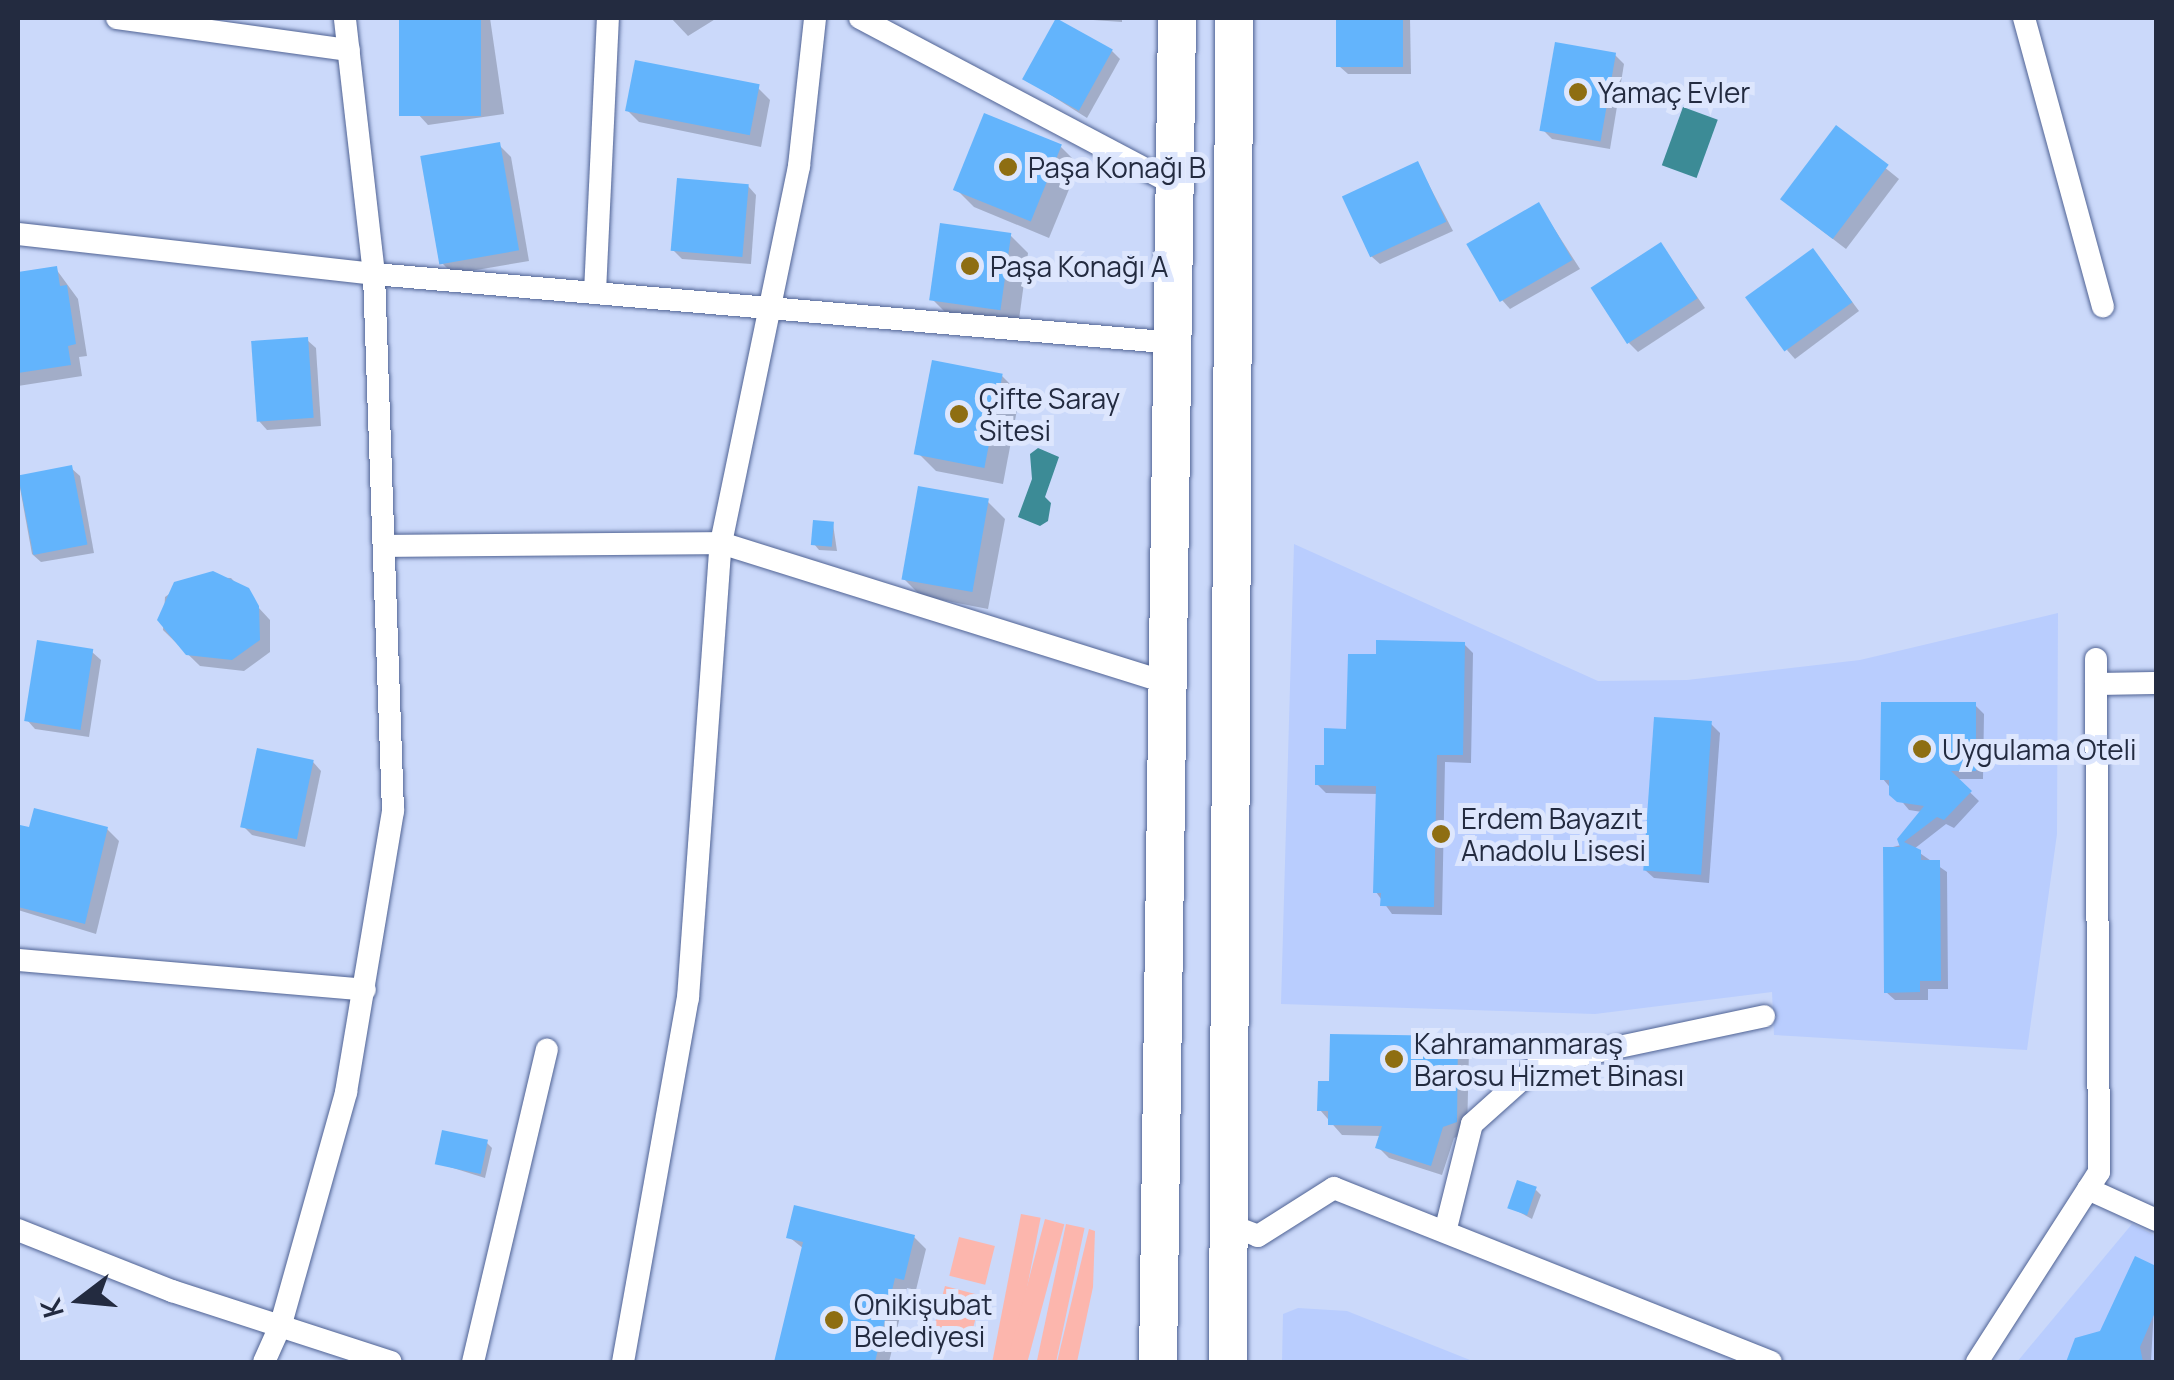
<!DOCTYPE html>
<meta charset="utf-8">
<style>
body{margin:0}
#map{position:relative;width:2174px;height:1380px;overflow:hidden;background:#cbd9fa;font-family:Manrope,sans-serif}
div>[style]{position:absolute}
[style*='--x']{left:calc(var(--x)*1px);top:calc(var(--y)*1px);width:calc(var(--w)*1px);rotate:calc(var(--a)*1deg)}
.built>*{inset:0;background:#b9cdfe}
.green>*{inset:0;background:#fcb6ad;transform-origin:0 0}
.water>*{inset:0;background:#3c8b96;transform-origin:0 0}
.shadow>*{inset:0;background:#0003}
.building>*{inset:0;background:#63b4fc;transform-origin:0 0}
.roads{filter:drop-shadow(0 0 2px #506394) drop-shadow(0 0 2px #506394)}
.minor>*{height:22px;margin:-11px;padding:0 11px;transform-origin:11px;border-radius:11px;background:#fff}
.primary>*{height:38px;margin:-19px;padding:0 19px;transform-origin:19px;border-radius:19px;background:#fff}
.dots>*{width:28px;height:28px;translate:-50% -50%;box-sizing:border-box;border:5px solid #dde6fd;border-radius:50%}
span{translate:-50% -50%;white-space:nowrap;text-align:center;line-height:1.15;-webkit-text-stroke:10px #dde6fd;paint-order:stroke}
.poi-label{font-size:28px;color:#232b40}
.left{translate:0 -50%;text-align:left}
.frame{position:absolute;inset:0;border:20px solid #232b40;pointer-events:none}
.north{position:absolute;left:30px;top:1250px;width:100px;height:100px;-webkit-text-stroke:8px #dde6fd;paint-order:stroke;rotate:254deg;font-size:28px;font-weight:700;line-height:40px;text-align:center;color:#232b40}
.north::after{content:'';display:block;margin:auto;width:35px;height:45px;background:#232b40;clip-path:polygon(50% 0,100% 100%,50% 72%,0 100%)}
</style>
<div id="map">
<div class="built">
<i style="clip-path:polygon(1294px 544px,1598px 681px,1687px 680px,1860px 660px,2058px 613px,2057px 834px,2027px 1050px,1774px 1035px,1772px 992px,1595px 1014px,1281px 1004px)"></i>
<i style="clip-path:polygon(2132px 1224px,2156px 1236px,2156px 1362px,2017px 1362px)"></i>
<i style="clip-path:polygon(1298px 1308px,1347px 1311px,1475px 1362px,1282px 1362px,1283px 1314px)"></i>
</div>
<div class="green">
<i style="left:1021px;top:1214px;width:20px;height:152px;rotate:11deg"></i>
<i style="left:1045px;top:1219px;width:20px;height:147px;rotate:15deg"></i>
<i style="left:1066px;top:1224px;width:19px;height:142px;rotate:12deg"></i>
<i style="clip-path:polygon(1089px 1229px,1095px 1231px,1093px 1287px,1077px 1362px,1057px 1362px)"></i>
<i style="left:959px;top:1237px;width:37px;height:40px;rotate:14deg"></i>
<i style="left:945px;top:1286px;width:38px;height:41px;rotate:15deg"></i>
</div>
<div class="water">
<i style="left:1683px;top:107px;width:37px;height:62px;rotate:20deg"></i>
<i style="clip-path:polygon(1038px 448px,1059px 457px,1045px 497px,1051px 503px,1048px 521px,1040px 526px,1018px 517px,1032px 479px,1030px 454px)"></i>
</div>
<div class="shadow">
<i style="clip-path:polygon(402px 18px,490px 18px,504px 114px,428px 125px,417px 113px)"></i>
<i style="clip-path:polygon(671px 18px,717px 18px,688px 36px)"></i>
<i style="clip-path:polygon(1091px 18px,1122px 18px,1122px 22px,1093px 20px)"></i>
<i style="clip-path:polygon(1339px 18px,1410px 18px,1411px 74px,1348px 74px,1339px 66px)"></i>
<i style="clip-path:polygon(1112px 51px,1120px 59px,1087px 118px,1024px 78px)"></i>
<i style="clip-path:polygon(1615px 55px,1624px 64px,1610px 149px,1552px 139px,1543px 130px)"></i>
<i style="clip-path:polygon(758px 88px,770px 100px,761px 147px,639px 122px,627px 110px)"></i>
<i style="clip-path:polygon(1836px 128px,1899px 179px,1846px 249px,1795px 210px)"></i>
<i style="clip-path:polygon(499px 145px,511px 157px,529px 261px,453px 274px,441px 262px)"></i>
<i style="clip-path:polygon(1061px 147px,1079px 165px,1049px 238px,974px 207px,956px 189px)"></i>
<i style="clip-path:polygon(1418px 164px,1453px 231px,1380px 264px,1371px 256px)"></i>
<i style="clip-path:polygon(748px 186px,756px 195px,751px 264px,682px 259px,673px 250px)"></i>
<i style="clip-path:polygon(1539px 205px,1580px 269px,1510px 309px,1502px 300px)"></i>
<i style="clip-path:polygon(1010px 235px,1028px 253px,1018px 327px,950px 317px,932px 299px)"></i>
<i style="clip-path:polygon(1661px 245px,1705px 308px,1638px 352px,1629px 343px)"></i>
<i style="clip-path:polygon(1821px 260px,1859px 311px,1795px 359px,1787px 350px)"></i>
<i style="clip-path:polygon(56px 269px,78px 299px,87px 356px,79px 357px,82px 376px,18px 386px,18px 275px)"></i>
<i style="clip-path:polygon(307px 340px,316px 348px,321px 426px,267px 430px,259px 421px)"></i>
<i style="clip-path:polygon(1002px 376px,1020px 394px,1003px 484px,936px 471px,918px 453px)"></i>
<i style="clip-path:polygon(71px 468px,80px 476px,94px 553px,41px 562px,32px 554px,18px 477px)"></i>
<i style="clip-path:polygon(987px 501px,1005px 519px,988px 609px,921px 596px,903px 578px)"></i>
<i style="clip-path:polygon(833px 524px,837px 551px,819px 550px,814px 544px)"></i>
<i style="clip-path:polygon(193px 577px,231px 578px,270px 620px,270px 652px,244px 671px,200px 666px,163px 630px,165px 597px)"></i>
<i style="clip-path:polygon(1464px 644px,1473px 653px,1471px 763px,1445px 762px,1442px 915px,1392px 914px,1376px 892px,1378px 794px,1326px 793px,1317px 784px,1349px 731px,1378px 657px)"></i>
<i style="clip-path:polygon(92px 652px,101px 660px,89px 737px,35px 729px,27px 720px)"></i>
<i style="clip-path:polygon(1975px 705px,1984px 714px,1983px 779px,1956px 779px,1979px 801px,1954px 828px,1946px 824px,1914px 849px,1947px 872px,1948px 989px,1928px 989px,1928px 1000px,1895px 1000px,1886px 992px,1885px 849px,1905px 844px,1900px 839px,1922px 812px,1909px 810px,1883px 779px)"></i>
<i style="clip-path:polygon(1711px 724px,1720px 733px,1709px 883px,1654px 878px,1645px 870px)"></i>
<i style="clip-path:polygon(313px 762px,321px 771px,305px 847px,252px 835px,243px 826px)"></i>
<i style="clip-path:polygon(22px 828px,107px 829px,119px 841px,96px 934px,18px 910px)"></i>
<i style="clip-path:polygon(1457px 1039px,1469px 1050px,1467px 1133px,1454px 1138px,1442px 1175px,1389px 1158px,1378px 1147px,1381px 1136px,1342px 1135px,1320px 1110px)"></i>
<i style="clip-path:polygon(487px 1143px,492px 1148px,485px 1178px,437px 1163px)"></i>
<i style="clip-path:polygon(1536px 1190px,1541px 1195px,1532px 1219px,1510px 1207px)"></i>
<i style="clip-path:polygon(789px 1237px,914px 1237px,926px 1249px,916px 1290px,907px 1288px,889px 1362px,776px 1362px,804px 1249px)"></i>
<i style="clip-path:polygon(2136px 1259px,2156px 1269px,2151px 1362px,2069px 1362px,2077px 1340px,2101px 1334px)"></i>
</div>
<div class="building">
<i style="left:399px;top:18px;width:82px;height:98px"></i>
<i style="left:1056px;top:18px;width:65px;height:70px;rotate:29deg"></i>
<i style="left:1336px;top:18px;width:67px;height:49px"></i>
<i style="left:1555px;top:42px;width:62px;height:90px;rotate:10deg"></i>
<i style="left:635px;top:60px;width:127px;height:52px;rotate:11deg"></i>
<i style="left:984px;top:113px;width:84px;height:83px;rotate:22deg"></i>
<i style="left:1836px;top:125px;width:66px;height:93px;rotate:37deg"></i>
<i style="left:500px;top:142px;width:110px;height:81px;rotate:80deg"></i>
<i style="left:1418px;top:161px;width:67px;height:84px;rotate:65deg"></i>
<i style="left:677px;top:178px;width:72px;height:73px;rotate:5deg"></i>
<i style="left:1539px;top:202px;width:67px;height:84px;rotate:60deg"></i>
<i style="left:940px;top:223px;width:72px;height:78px;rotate:8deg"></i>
<i style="left:1661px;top:242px;width:67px;height:84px;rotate:57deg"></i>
<i style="left:1813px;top:248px;width:67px;height:84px;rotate:54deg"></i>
<i style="clip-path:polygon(57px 266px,60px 286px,67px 285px,76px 344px,68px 346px,71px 365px,18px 373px,18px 272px)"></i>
<i style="left:308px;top:337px;width:81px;height:57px;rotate:86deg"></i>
<i style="left:932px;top:360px;width:72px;height:96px;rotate:11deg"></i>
<i style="left:72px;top:465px;width:81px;height:55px;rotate:79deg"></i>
<i style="left:918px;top:486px;width:72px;height:95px;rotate:10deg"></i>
<i style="left:813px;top:520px;width:21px;height:25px;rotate:5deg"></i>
<i style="clip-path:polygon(213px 571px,249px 588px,259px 606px,260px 640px,232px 660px,186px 655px,157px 620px,174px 582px)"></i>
<i style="left:37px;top:640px;width:57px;height:82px;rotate:9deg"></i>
<i style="clip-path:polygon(1376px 640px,1465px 642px,1463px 755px,1437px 755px,1434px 907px,1380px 906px,1381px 893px,1373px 893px,1376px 786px,1315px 785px,1315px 765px,1324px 765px,1324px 728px,1346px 729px,1348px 654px,1376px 654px)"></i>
<i style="clip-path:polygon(1881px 702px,1976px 702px,1976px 771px,1951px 771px,1972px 791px,1944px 820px,1937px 817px,1904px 842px,1921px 850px,1921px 860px,1940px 860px,1941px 981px,1920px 981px,1920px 992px,1884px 993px,1883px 847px,1900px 847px,1897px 839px,1924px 806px,1897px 802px,1889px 795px,1889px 780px,1880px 780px)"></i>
<i style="left:1654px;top:717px;width:58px;height:154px;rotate:4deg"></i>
<i style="left:257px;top:748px;width:58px;height:81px;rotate:12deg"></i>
<i style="clip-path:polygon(34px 808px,108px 827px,85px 924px,18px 907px,18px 836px,20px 825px,29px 827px)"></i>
<i style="clip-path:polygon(1330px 1034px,1458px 1036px,1457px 1122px,1443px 1127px,1431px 1166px,1375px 1148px,1382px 1126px,1328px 1125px,1328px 1111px,1317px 1111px,1318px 1081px,1329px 1081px)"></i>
<i style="left:442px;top:1130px;width:47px;height:35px;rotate:12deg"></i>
<i style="left:1517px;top:1180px;width:21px;height:30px;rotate:19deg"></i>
<i style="clip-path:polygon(794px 1205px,915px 1235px,904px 1280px,895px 1278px,875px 1362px,774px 1362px,803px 1242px,786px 1238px)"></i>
<i style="clip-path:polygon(2135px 1256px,2156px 1266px,2156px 1310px,2140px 1347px,2143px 1362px,2066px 1362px,2075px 1338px,2100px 1331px)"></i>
</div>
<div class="roads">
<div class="minor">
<i style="--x:117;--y:18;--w:234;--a:7.9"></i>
<i style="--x:860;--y:18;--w:355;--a:27.9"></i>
<i style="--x:2024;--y:18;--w:299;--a:74.7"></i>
<i style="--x:18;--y:234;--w:358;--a:6.4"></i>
<i style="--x:374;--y:274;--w:804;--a:4.92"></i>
<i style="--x:595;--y:292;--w:274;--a:-87.3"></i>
<i style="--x:387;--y:546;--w:334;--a:-0.5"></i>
<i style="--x:721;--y:543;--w:464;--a:17.4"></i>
<i style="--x:2096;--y:684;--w:60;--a:-1"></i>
<i style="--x:18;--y:960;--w:348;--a:4.9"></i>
<i style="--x:2088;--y:1189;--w:75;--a:24.5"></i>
<i style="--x:1227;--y:1224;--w:33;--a:21"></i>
<i style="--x:1258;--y:1236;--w:90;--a:-32.3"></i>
<i style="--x:1334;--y:1188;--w:470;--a:21.7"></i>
<i style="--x:1446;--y:1228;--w:107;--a:-76"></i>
<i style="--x:1472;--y:1124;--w:90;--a:-41.8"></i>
<i style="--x:1539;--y:1064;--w:230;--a:-12"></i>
<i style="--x:18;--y:1230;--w:166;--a:21.6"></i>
<i style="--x:172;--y:1291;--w:230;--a:18"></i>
<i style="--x:264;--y:1362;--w:42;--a:-65.9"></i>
<i style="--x:281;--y:1324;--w:241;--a:-74.3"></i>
<i style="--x:346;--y:1092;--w:285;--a:-80.5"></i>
<i style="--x:393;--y:811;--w:537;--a:-92.03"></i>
<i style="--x:374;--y:274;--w:258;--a:-96.5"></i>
<i style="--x:473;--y:1362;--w:321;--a:-76.7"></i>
<i style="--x:623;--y:1362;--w:370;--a:-79.9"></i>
<i style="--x:688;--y:998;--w:456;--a:-85.9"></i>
<i style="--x:721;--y:543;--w:385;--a:-78.3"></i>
<i style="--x:799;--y:166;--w:149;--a:-83.8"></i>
<i style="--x:1977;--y:1362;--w:226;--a:-57.3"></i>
<i style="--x:2099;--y:1172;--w:513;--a:-90.34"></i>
</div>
<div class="primary">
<i style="--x:1158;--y:1362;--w:1344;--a:-89.19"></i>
<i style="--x:1228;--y:1362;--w:1344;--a:-89.74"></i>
</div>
</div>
<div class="dots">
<i style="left:1578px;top:92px;background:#8e6e12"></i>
<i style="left:1008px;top:167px;background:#8e6e12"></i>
<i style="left:970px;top:266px;background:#8e6e12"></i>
<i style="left:959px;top:414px;background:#8e6e12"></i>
<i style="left:1922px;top:749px;background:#8e6e12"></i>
<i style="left:1441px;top:834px;background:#8e6e12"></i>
<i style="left:1394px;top:1059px;background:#8e6e12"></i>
<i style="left:834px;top:1320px;background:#8e6e12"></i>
</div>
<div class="poi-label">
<span class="left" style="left:1598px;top:92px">Yamaç Evler</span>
<span class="left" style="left:1028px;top:167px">Paşa Konağı B</span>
<span class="left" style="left:990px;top:266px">Paşa Konağı A</span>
<span class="left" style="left:979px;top:414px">Çifte Saray<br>Sitesi</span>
<span class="left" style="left:1942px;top:749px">Uygulama Oteli</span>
<span class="left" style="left:1461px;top:834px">Erdem Bayazıt<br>Anadolu Lisesi</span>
<span class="left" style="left:1414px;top:1059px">Kahramanmaraş<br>Barosu Hizmet Binası</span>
<span class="left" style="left:854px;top:1320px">Onikişubat<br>Belediyesi</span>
</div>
<div class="frame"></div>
<div class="north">K</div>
</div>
